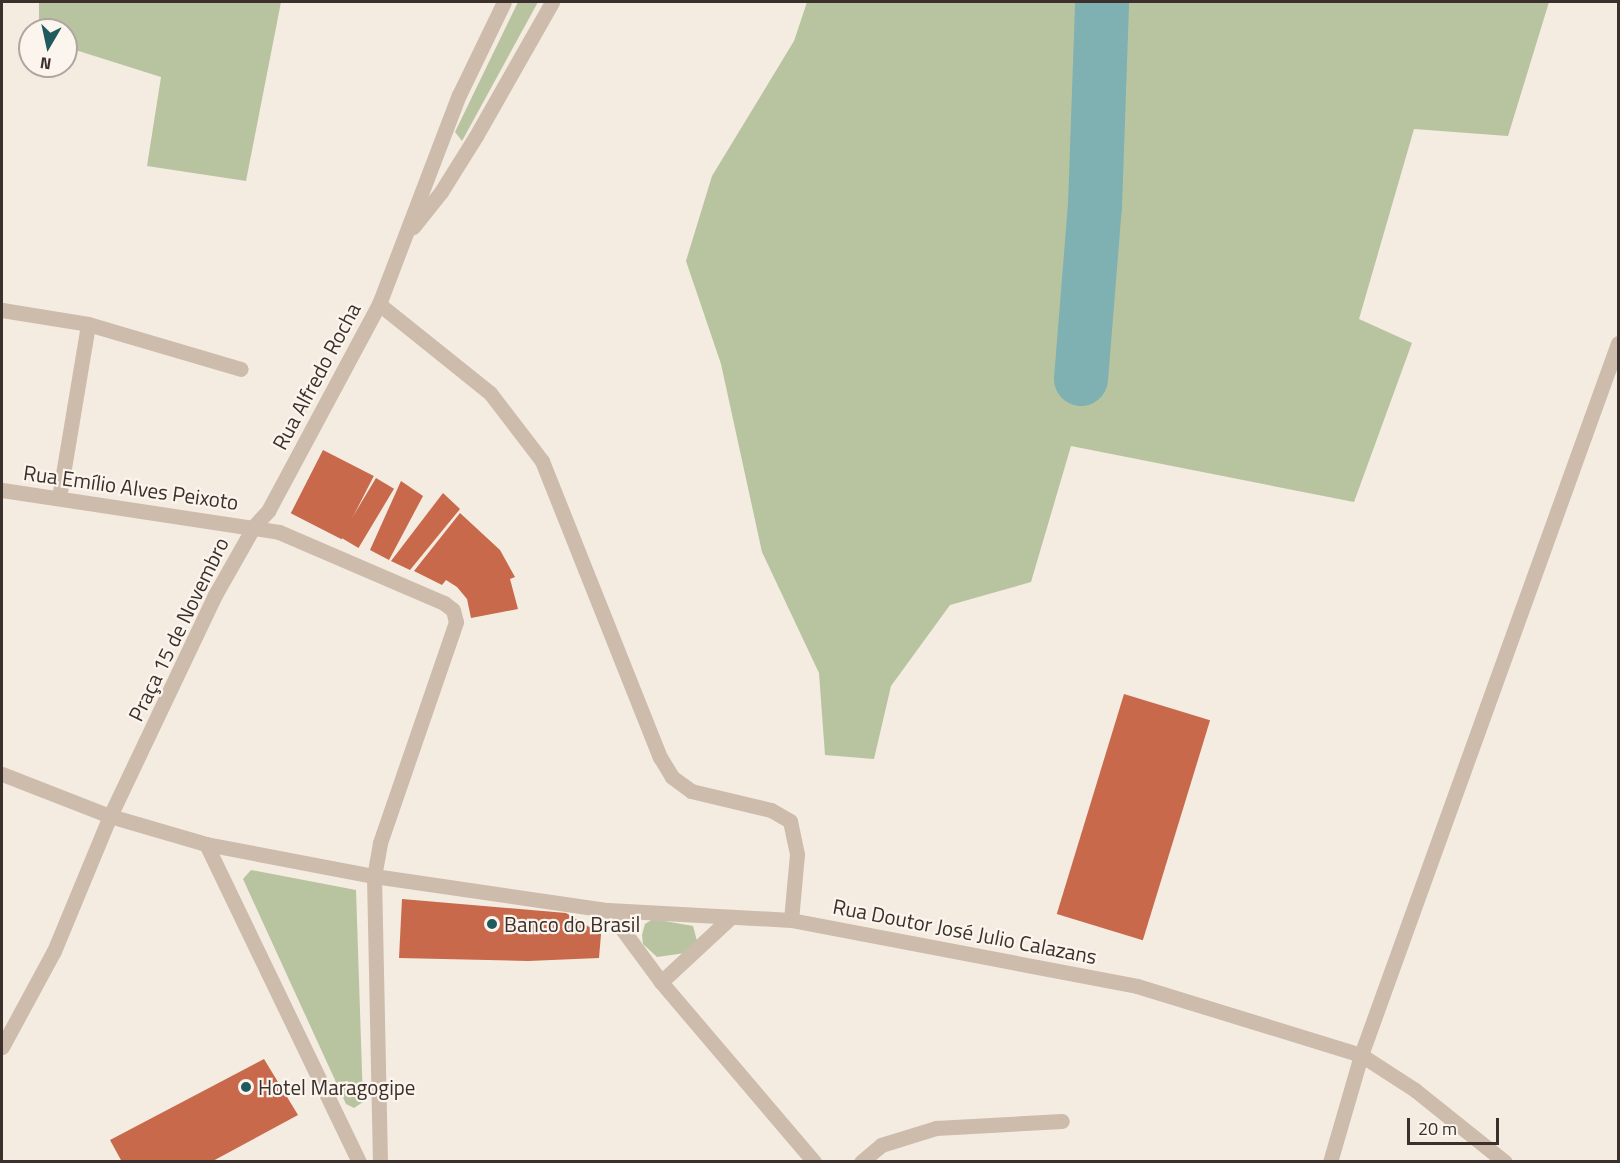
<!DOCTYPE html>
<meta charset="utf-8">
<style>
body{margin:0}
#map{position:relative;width:1620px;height:1163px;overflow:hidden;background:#f4ebe1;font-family:"Titillium Web",sans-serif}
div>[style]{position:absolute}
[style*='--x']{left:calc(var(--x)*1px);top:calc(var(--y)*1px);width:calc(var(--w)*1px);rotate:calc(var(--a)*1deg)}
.green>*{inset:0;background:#b8c4a0}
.river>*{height:54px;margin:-27px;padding:0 27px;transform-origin:27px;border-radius:27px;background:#7fb0b2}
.building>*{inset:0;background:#c8694b;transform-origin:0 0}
.minor>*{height:15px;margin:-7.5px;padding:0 7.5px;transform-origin:7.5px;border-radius:7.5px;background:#cdbbac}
.dots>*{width:16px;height:16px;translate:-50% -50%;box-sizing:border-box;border:3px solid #fbf5ee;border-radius:50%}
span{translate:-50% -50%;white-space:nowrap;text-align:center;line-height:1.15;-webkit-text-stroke:4.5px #fbf5ee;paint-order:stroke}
.street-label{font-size:21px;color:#3b302b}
.poi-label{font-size:21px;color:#3b302b}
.left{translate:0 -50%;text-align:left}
.frame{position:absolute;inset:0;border:3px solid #3b302b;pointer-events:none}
.north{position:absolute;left:18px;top:18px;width:60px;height:60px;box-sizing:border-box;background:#fbf5ee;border:2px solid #aea6a0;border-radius:50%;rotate:189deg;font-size:16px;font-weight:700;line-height:24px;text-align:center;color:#3b302b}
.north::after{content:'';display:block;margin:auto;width:21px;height:27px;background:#1f5a5e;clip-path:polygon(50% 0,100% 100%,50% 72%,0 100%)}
.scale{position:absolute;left:1407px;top:1118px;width:92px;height:27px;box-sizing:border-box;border:3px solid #3b302b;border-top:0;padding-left:8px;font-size:18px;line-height:21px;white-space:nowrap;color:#3b302b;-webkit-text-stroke:4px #fbf5ee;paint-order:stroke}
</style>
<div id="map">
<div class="green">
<i style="clip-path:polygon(39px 2px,281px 2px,246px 181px,147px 166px,161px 77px,66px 47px,66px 30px,39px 30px)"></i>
<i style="clip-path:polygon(518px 2px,538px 2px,462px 141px,455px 132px)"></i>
<i style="clip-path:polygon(807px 2px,1549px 2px,1508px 136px,1414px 129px,1359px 319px,1412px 343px,1354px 502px,1071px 446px,1031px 582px,950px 605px,891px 686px,874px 759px,825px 755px,819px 673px,762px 552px,721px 364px,686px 261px,712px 176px,794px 41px)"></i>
<i style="clip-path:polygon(251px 870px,356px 890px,363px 1102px,354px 1108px,346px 1104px,243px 879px)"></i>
<i style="clip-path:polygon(653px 919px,693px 926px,697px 941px,685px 953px,657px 957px,643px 944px,642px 935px,645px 924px)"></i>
</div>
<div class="river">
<i style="--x:1081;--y:379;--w:174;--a:-85.4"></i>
<i style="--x:1095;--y:206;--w:204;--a:-88"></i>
</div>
<div class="building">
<i style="left:323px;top:450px;width:57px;height:71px;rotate:27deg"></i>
<i style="left:376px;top:478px;width:21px;height:69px;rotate:31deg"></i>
<i style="clip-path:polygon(401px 481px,423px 496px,389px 560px,370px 550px)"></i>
<i style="clip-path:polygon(443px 493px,460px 509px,410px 570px,391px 561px)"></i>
<i style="clip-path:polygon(460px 513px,500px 550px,515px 577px,510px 579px,518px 609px,471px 618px,467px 599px,457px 587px,446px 580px,442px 585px,414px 571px)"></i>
<i style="left:1124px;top:694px;width:90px;height:230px;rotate:17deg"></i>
<i style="clip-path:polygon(402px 899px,566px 913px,601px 934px,599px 958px,528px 961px,399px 958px)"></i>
<i style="clip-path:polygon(264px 1059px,298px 1115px,211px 1162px,122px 1162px,110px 1140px)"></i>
</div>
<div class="minor">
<i style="--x:413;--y:227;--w:45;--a:-51.3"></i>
<i style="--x:441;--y:192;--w:66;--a:-58"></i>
<i style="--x:476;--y:136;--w:154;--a:-60.4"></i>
<i style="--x:379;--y:304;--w:142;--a:38.7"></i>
<i style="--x:490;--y:393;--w:86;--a:52.6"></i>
<i style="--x:542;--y:461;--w:319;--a:68.3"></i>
<i style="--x:660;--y:757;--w:23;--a:59"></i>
<i style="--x:672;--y:777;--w:24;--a:36"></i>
<i style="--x:691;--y:791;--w:82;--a:13.4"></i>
<i style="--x:771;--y:810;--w:22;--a:30"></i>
<i style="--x:790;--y:821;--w:34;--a:78"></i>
<i style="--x:797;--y:854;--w:66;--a:95.2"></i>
<i style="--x:2;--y:310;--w:87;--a:9.2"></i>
<i style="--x:88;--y:324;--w:159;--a:16.4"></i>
<i style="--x:2;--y:490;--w:280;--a:8.6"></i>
<i style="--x:279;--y:532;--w:180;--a:23.3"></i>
<i style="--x:444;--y:603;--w:11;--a:38"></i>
<i style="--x:453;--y:610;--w:12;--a:76"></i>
<i style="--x:456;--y:622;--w:234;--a:109"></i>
<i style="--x:380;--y:843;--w:34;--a:100"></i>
<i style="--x:374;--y:876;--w:286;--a:88.8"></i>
<i style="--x:59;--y:498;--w:176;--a:-80.5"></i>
<i style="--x:2;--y:774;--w:116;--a:21.3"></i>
<i style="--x:110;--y:816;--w:100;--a:16.3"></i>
<i style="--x:206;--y:844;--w:171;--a:10.8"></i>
<i style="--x:374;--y:876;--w:236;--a:8.3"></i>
<i style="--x:608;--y:910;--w:183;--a:3.1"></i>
<i style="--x:791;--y:920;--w:352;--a:10.8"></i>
<i style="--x:1137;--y:986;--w:234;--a:17.1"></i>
<i style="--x:1361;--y:1055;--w:64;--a:32.9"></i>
<i style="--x:1415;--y:1090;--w:115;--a:38.7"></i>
<i style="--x:206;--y:844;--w:353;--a:64.3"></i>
<i style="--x:608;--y:910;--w:89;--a:53.6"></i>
<i style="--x:661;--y:982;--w:236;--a:49.6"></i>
<i style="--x:661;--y:982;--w:96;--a:-42.9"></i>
<i style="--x:2;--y:1047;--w:109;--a:-61.6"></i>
<i style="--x:54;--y:951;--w:146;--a:-67.5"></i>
<i style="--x:110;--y:816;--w:245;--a:-64.6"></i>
<i style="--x:215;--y:595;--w:79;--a:-60.5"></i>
<i style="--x:254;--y:526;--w:21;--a:-47"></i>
<i style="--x:268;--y:511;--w:235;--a:-61.8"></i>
<i style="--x:379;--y:304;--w:224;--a:-69.1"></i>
<i style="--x:459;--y:95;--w:103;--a:-64.2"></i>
<i style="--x:861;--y:1162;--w:26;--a:-40"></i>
<i style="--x:881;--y:1145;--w:58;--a:-17.2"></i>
<i style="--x:936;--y:1128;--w:126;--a:-3.2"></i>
<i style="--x:1330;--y:1162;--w:111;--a:-73.8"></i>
<i style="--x:1361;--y:1055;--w:757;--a:-70.15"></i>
</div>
<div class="dots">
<i style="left:492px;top:924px;background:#1f5a5e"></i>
<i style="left:246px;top:1087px;background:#1f5a5e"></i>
</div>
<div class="street-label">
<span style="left:316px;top:376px;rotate:-62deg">Rua Alfredo Rocha</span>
<span style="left:131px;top:487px;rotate:8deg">Rua Emílio Alves Peixoto</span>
<span style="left:178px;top:629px;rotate:-64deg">Praça 15 de Novembro</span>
<span style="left:965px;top:931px;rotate:11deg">Rua Doutor José Julio Calazans</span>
</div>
<div class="poi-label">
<span class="left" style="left:504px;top:924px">Banco do Brasil</span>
<span class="left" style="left:258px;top:1087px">Hotel Maragogipe</span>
</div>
<div class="frame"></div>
<div class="north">N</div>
<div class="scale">20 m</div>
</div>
